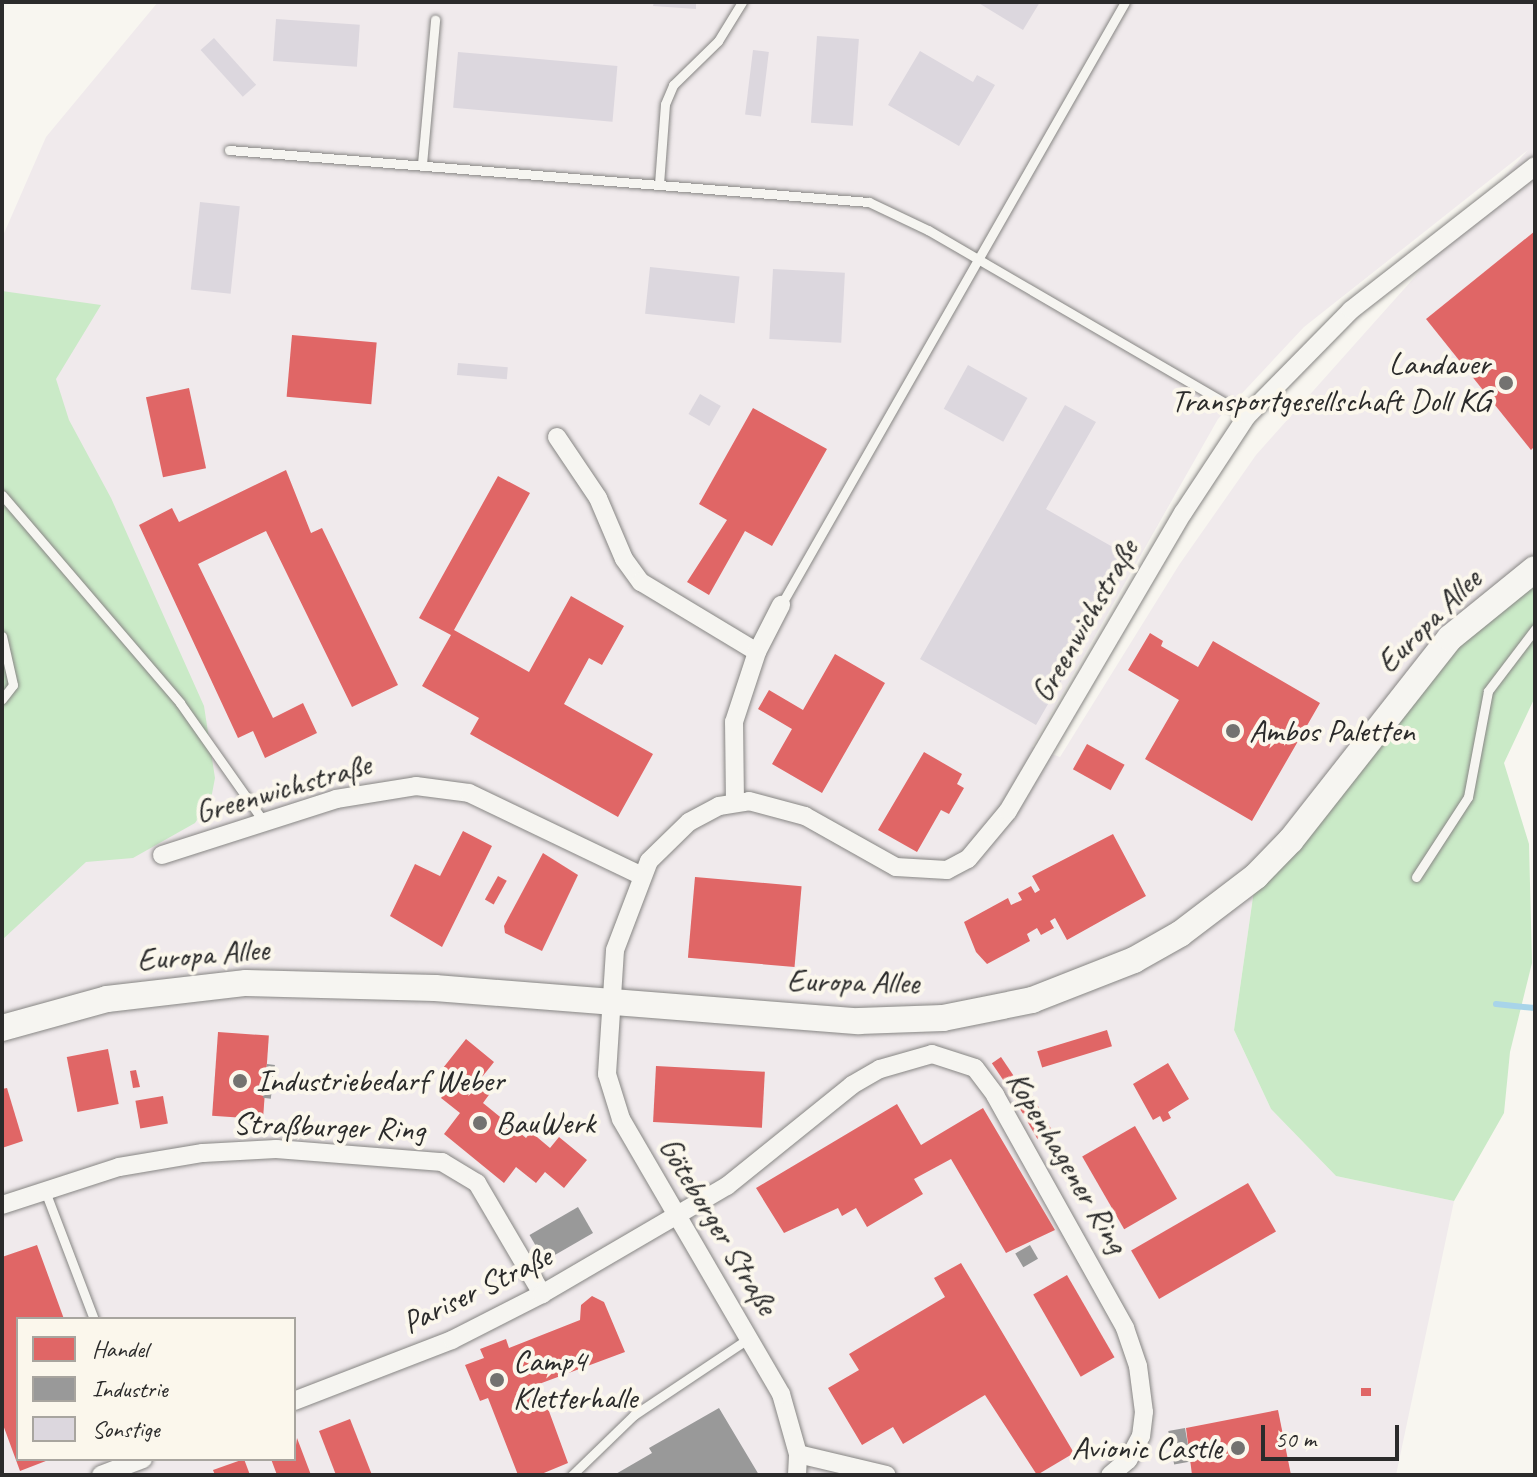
<!DOCTYPE html>
<meta charset="utf-8">
<style>
body{margin:0}
#map{position:relative;width:1537px;height:1477px;overflow:hidden;background:#f8f6f0;font-family:Caveat,sans-serif}
div>[style]{position:absolute}
[style*='--x']{left:calc(var(--x)*1px);top:calc(var(--y)*1px);width:calc(var(--w)*1px);rotate:calc(var(--a)*1deg)}
.built>*{inset:0;background:#f0eaec}
.green>*{inset:0;background:#caeac7}
.shops>*{inset:0;background:#e06666;transform-origin:0 0}
.industry>*{inset:0;background:#999;transform-origin:0 0}
.stream>*{height:6px;margin:-3px;padding:0 3px;transform-origin:3px;border-radius:3px;background:#a8d4e9}
.building>*{inset:0;background:#dcd7de;transform-origin:0 0}
.roads{filter:drop-shadow(0 0 2px #878684) drop-shadow(0 0 2px #878684)}
.service>*{height:9px;margin:-4.5px;padding:0 4.5px;transform-origin:4.5px;border-radius:4.5px;background:#f6f5f1}
.minor>*{height:18px;margin:-9px;padding:0 9px;transform-origin:9px;border-radius:9px;background:#f6f5f1}
.secondary>*{height:26px;margin:-13px;padding:0 13px;transform-origin:13px;border-radius:13px;background:#f6f5f1}
.dots>*{width:22px;height:22px;translate:-50% -50%;box-sizing:border-box;border:4px solid #fbf7ec;border-radius:50%}
span{translate:-50% -50%;white-space:nowrap;text-align:center;line-height:1.15;-webkit-text-stroke:8px #fbf7ec;paint-order:stroke}
.poi-label{font-size:32px;color:#2b2b2b}
.right{translate:-100% -50%;text-align:right}
.left{translate:0 -50%;text-align:left}
.street-label{font-size:32px;color:#2b2b2b}
.frame{position:absolute;inset:0;border:4px solid #2b2b2b;pointer-events:none}
.legend{position:absolute;left:16px;top:1317px;width:280px;height:144px;box-sizing:border-box;background:#fbf7ec;border:2px solid #a8a59f;margin:0;padding:10px 14px;list-style:none;font-size:24px;color:#2b2b2b}
.legend li{display:flex;align-items:center;gap:16px;height:40px}
.legend b{width:40px;border:2px solid #a8a59f}
.scale{position:absolute;left:1261px;top:1425px;width:138px;height:36px;box-sizing:border-box;border:4px solid #2b2b2b;border-top:0;padding-left:10px;font-size:24px;line-height:28px;white-space:nowrap;color:#2b2b2b;-webkit-text-stroke:6px #fbf7ec;paint-order:stroke}
</style>
<div id="map">
<div class="built">
<i style="clip-path:polygon(evenodd,158px 2px,1535px 2px,1535px 569px,1256px 876px,1234px 1030px,1271px 1109px,1336px 1176px,1454px 1201px,1396px 1475px,2px 1475px,2px 238px,46px 137px,158px 2px,1528px 150px,1256px 455px,1179px 565px,1060px 757px,1032px 747px,1218px 419px,1304px 327px,1528px 150px,158px 2px,18px 1319px,294px 1319px,294px 1459px,18px 1459px,18px 1319px)"></i>
</div>
<div class="green">
<i style="clip-path:polygon(2px 291px,101px 305px,56px 379px,69px 420px,111px 498px,204px 706px,215px 778px,211px 799px,195px 823px,133px 858px,86px 862px,2px 940px)"></i>
<i style="clip-path:polygon(1535px 569px,1535px 697px,1504px 763px,1529px 844px,1532px 963px,1510px 1052px,1504px 1113px,1454px 1201px,1336px 1176px,1271px 1109px,1234px 1030px,1256px 876px,1412px 681px)"></i>
</div>
<div class="shops">
<i style="clip-path:polygon(1535px 231px,1535px 446px,1531px 450px,1426px 319px)"></i>
<i style="left:292px;top:335px;width:85px;height:62px;rotate:5deg"></i>
<i style="left:189px;top:388px;width:82px;height:44px;rotate:78deg"></i>
<i style="clip-path:polygon(753px 408px,827px 449px,772px 546px,745px 531px,709px 595px,687px 582px,727px 520px,699px 504px)"></i>
<i style="clip-path:polygon(286px 470px,311px 533px,322px 528px,398px 685px,352px 707px,266px 531px,198px 564px,273px 718px,303px 703px,317px 733px,265px 758px,253px 731px,238px 738px,139px 525px,172px 508px,179px 522px)"></i>
<i style="clip-path:polygon(498px 476px,530px 493px,454px 630px,529px 672px,571px 596px,624px 626px,602px 665px,589px 658px,564px 704px,653px 754px,618px 817px,470px 734px,479px 718px,422px 686px,451px 635px,419px 618px)"></i>
<i style="clip-path:polygon(1150px 633px,1163px 641px,1161px 646px,1198px 667px,1213px 641px,1320px 703px,1252px 821px,1145px 759px,1179px 700px,1128px 670px)"></i>
<i style="clip-path:polygon(835px 654px,885px 683px,822px 793px,772px 764px,792px 729px,758px 709px,769px 690px,803px 710px)"></i>
<i style="left:1087px;top:744px;width:43px;height:29px;rotate:29deg"></i>
<i style="clip-path:polygon(924px 752px,962px 774px,957px 784px,964px 788px,949px 814px,941px 810px,917px 852px,878px 830px)"></i>
<i style="clip-path:polygon(463px 831px,492px 846px,442px 947px,390px 916px,415px 864px,440px 876px)"></i>
<i style="clip-path:polygon(1113px 834px,1146px 896px,1067px 940px,1055px 918px,1050px 921px,1054px 928px,1041px 935px,1037px 928px,1027px 934px,1030px 941px,987px 964px,976px 952px,964px 922px,1008px 898px,1011px 905px,1022px 900px,1018px 893px,1031px 886px,1035px 893px,1040px 890px,1032px 876px)"></i>
<i style="clip-path:polygon(543px 853px,578px 875px,542px 951px,505px 933px,504px 926px)"></i>
<i style="left:498px;top:876px;width:10px;height:27px;rotate:29deg"></i>
<i style="left:695px;top:877px;width:107px;height:81px;rotate:5deg"></i>
<i style="left:1107px;top:1030px;width:17px;height:73px;rotate:73deg"></i>
<i style="left:218px;top:1032px;width:51px;height:84px;rotate:4deg"></i>
<i style="clip-path:polygon(466px 1039px,494px 1062px,478px 1082px,491px 1092px,483px 1103px,526px 1138px,531px 1132px,550px 1148px,559px 1137px,587px 1160px,564px 1188px,545px 1172px,536px 1183px,516px 1167px,504px 1183px,444px 1134px,460px 1113px,441px 1098px,456px 1078px,443px 1068px)"></i>
<i style="left:108px;top:1049px;width:56px;height:42px;rotate:79deg"></i>
<i style="left:1001px;top:1057px;width:22px;height:11px;rotate:56deg"></i>
<i style="clip-path:polygon(1168px 1063px,1189px 1099px,1168px 1112px,1171px 1118px,1163px 1122px,1160px 1116px,1153px 1120px,1133px 1084px)"></i>
<i style="left:656px;top:1066px;width:109px;height:56px;rotate:3deg"></i>
<i style="clip-path:polygon(136px 1070px,140px 1087px,133px 1088px,130px 1071px)"></i>
<i style="left:1023px;top:1080px;width:58px;height:17px;rotate:60deg"></i>
<i style="clip-path:polygon(7px 1088px,23px 1141px,2px 1148px,2px 1089px)"></i>
<i style="left:163px;top:1096px;width:28px;height:28px;rotate:80deg"></i>
<i style="clip-path:polygon(897px 1104px,921px 1145px,983px 1108px,1055px 1230px,1006px 1253px,951px 1159px,914px 1179px,923px 1194px,867px 1227px,856px 1208px,842px 1216px,838px 1208px,784px 1233px,756px 1188px)"></i>
<i style="left:1135px;top:1126px;width:84px;height:61px;rotate:60deg"></i>
<i style="left:1248px;top:1183px;width:56px;height:135px;rotate:60deg"></i>
<i style="clip-path:polygon(37px 1245px,64px 1319px,18px 1319px,18px 1459px,51px 1459px,20px 1471px,2px 1422px,2px 1257px)"></i>
<i style="clip-path:polygon(961px 1263px,1074px 1453px,1037px 1475px,985px 1395px,903px 1444px,893px 1427px,862px 1445px,828px 1388px,859px 1370px,849px 1354px,945px 1297px,934px 1278px)"></i>
<i style="left:1067px;top:1275px;width:95px;height:39px;rotate:60deg"></i>
<i style="clip-path:polygon(592px 1296px,604px 1302px,625px 1352px,539px 1384px,568px 1463px,539px 1475px,518px 1475px,488px 1398px,480px 1401px,465px 1365px,484px 1358px,480px 1349px,506px 1339px,509px 1348px,580px 1320px,581px 1305px)"></i>
<i style="left:1371px;top:1388px;width:8px;height:10px;rotate:90deg"></i>
<i style="clip-path:polygon(1278px 1410px,1291px 1475px,1192px 1475px,1186px 1428px)"></i>
<i style="clip-path:polygon(350px 1419px,372px 1475px,336px 1475px,319px 1431px)"></i>
<i style="clip-path:polygon(297px 1438px,311px 1475px,277px 1475px,271px 1459px,294px 1459px)"></i>
<i style="clip-path:polygon(244px 1459px,250px 1475px,215px 1475px,213px 1470px)"></i>
</div>
<div class="industry">
<i style="left:267px;top:1064px;width:8px;height:34px;rotate:7deg"></i>
<i style="left:578px;top:1207px;width:30px;height:56px;rotate:60deg"></i>
<i style="left:1030px;top:1245px;width:16px;height:17px;rotate:60deg"></i>
<i style="clip-path:polygon(719px 1408px,759px 1475px,614px 1475px,652px 1453px,649px 1448px)"></i>
<i style="left:1185px;top:1428px;width:34px;height:17px;rotate:80deg"></i>
</div>
<div class="stream">
<i style="--x:1496;--y:1004;--w:39;--a:6"></i>
</div>
<div class="building">
<i style="clip-path:polygon(654px 2px,696px 2px,696px 9px,653px 6px)"></i>
<i style="clip-path:polygon(977px 2px,1040px 2px,1023px 30px)"></i>
<i style="left:276px;top:19px;width:84px;height:42px;rotate:4deg"></i>
<i style="left:817px;top:36px;width:42px;height:87px;rotate:4deg"></i>
<i style="left:214px;top:38px;width:63px;height:18px;rotate:48deg"></i>
<i style="left:753px;top:50px;width:16px;height:65px;rotate:7deg"></i>
<i style="clip-path:polygon(920px 51px,973px 82px,977px 75px,995px 85px,959px 146px,888px 105px)"></i>
<i style="left:458px;top:52px;width:160px;height:56px;rotate:5deg"></i>
<i style="left:200px;top:202px;width:40px;height:88px;rotate:6deg"></i>
<i style="left:650px;top:267px;width:90px;height:47px;rotate:6deg"></i>
<i style="left:773px;top:269px;width:72px;height:70px;rotate:3deg"></i>
<i style="left:458px;top:363px;width:50px;height:12px;rotate:5deg"></i>
<i style="left:968px;top:365px;width:68px;height:50px;rotate:29deg"></i>
<i style="left:700px;top:394px;width:24px;height:23px;rotate:30deg"></i>
<i style="clip-path:polygon(1065px 405px,1096px 422px,1046px 509px,1132px 558px,1036px 725px,920px 659px)"></i>
</div>
<div class="roads">
<div class="service">
<i style="--x:229;--y:150;--w:642;--a:4.65"></i>
<i style="--x:869;--y:202;--w:65;--a:25.4"></i>
<i style="--x:928;--y:230;--w:369;--a:30.2"></i>
<i style="--x:422;--y:164;--w:145;--a:-84.8"></i>
<i style="--x:659;--y:184;--w:80;--a:-85.7"></i>
<i style="--x:665;--y:104;--w:21;--a:-67"></i>
<i style="--x:673;--y:85;--w:63;--a:-44.4"></i>
<i style="--x:718;--y:41;--w:46;--a:-58.4"></i>
<i style="--x:2;--y:495;--w:274;--a:49.4"></i>
<i style="--x:180;--y:703;--w:146;--a:54.8"></i>
<i style="--x:781;--y:605;--w:694;--a:-60.3"></i>
<i style="--x:2;--y:636;--w:50;--a:77.3"></i>
<i style="--x:13;--y:685;--w:18;--a:128"></i>
<i style="--x:1416;--y:877;--w:95;--a:-57"></i>
<i style="--x:1468;--y:797;--w:108;--a:-79.3"></i>
<i style="--x:1488;--y:691;--w:78;--a:-52.8"></i>
<i style="--x:45;--y:1191;--w:137;--a:69.1"></i>
<i style="--x:572;--y:1475;--w:86;--a:-44.1"></i>
<i style="--x:634;--y:1415;--w:138;--a:-33.8"></i>
</div>
<div class="minor">
<i style="--x:557;--y:437;--w:73;--a:56.1"></i>
<i style="--x:598;--y:498;--w:66;--a:66.9"></i>
<i style="--x:624;--y:559;--w:29;--a:54"></i>
<i style="--x:641;--y:582;--w:135;--a:31.1"></i>
<i style="--x:735;--y:802;--w:80;--a:-90.7"></i>
<i style="--x:734;--y:722;--w:74;--a:-71.8"></i>
<i style="--x:757;--y:652;--w:53;--a:-62.9"></i>
<i style="--x:162;--y:855;--w:183;--a:-17.8"></i>
<i style="--x:336;--y:799;--w:81;--a:-9.2"></i>
<i style="--x:416;--y:786;--w:53;--a:7.5"></i>
<i style="--x:469;--y:793;--w:192;--a:25.6"></i>
<i style="--x:2;--y:1205;--w:123;--a:-18"></i>
<i style="--x:119;--y:1167;--w:85;--a:-9.5"></i>
<i style="--x:203;--y:1153;--w:73;--a:-3.1"></i>
<i style="--x:276;--y:1149;--w:167;--a:4.5"></i>
<i style="--x:442;--y:1162;--w:41;--a:31"></i>
<i style="--x:477;--y:1183;--w:129;--a:59.6"></i>
<i style="--x:294;--y:1401;--w:169;--a:-21.1"></i>
<i style="--x:452;--y:1340;--w:101;--a:-27.1"></i>
<i style="--x:542;--y:1294;--w:214;--a:-30.3"></i>
<i style="--x:727;--y:1186;--w:161;--a:-38.9"></i>
<i style="--x:852;--y:1085;--w:32;--a:-30"></i>
<i style="--x:880;--y:1069;--w:54;--a:-16.1"></i>
<i style="--x:932;--y:1054;--w:45;--a:18"></i>
<i style="--x:975;--y:1068;--w:34;--a:53"></i>
<i style="--x:995;--y:1095;--w:267;--a:60.8"></i>
<i style="--x:1125;--y:1328;--w:40;--a:71.1"></i>
<i style="--x:1138;--y:1366;--w:46;--a:82.6"></i>
<i style="--x:1144;--y:1412;--w:24;--a:97"></i>
<i style="--x:1141;--y:1436;--w:27;--a:118"></i>
<i style="--x:1128;--y:1460;--w:23;--a:140"></i>
<i style="--x:798;--y:1454;--w:91;--a:13.3"></i>
<i style="--x:101;--y:1475;--w:45;--a:-20.9"></i>
<i style="--x:797;--y:1475;--w:21;--a:-87"></i>
<i style="--x:798;--y:1454;--w:62;--a:-105.8"></i>
<i style="--x:781;--y:1394;--w:318;--a:-120.2"></i>
<i style="--x:621;--y:1119;--w:47;--a:-107.3"></i>
<i style="--x:607;--y:1074;--w:124;--a:-86.3"></i>
<i style="--x:615;--y:950;--w:95;--a:-69.1"></i>
<i style="--x:649;--y:861;--w:56;--a:-44.3"></i>
<i style="--x:689;--y:822;--w:34;--a:-28"></i>
<i style="--x:719;--y:806;--w:30;--a:-9"></i>
<i style="--x:749;--y:801;--w:58;--a:15"></i>
<i style="--x:805;--y:816;--w:104;--a:29.3"></i>
<i style="--x:896;--y:867;--w:51;--a:3.4"></i>
<i style="--x:947;--y:870;--w:24;--a:-28"></i>
<i style="--x:968;--y:859;--w:62;--a:-50.2"></i>
<i style="--x:1008;--y:811;--w:346;--a:-59.6"></i>
<i style="--x:1183;--y:513;--w:116;--a:-56.6"></i>
<i style="--x:1247;--y:416;--w:148;--a:-45.5"></i>
<i style="--x:1351;--y:310;--w:234;--a:-38"></i>
</div>
<div class="secondary">
<i style="--x:2;--y:1028;--w:109;--a:-15.4"></i>
<i style="--x:107;--y:999;--w:140;--a:-6.6"></i>
<i style="--x:246;--y:983;--w:189;--a:1.5"></i>
<i style="--x:435;--y:988;--w:425;--a:4.5"></i>
<i style="--x:859;--y:1021;--w:84;--a:-2"></i>
<i style="--x:943;--y:1018;--w:91;--a:-11.4"></i>
<i style="--x:1032;--y:1000;--w:110;--a:-21.4"></i>
<i style="--x:1134;--y:960;--w:53;--a:-29.5"></i>
<i style="--x:1180;--y:934;--w:96;--a:-37.3"></i>
<i style="--x:1256;--y:876;--w:50;--a:-45.8"></i>
<i style="--x:1291;--y:840;--w:257;--a:-51.8"></i>
<i style="--x:1450;--y:638;--w:109;--a:-39.1"></i>
</div>
</div>
<div class="dots">
<i style="left:1506px;top:383px;background:#737270"></i>
<i style="left:1233px;top:731px;background:#737270"></i>
<i style="left:240px;top:1081px;background:#737270"></i>
<i style="left:480px;top:1123px;background:#737270"></i>
<i style="left:497px;top:1380px;background:#737270"></i>
<i style="left:1238px;top:1448px;background:#737270"></i>
</div>
<div class="poi-label">
<span class="right" style="left:1490px;top:383px">Landauer<br>Transportgesellschaft Doll KG</span>
<span class="left" style="left:1249px;top:731px">Ambos Paletten</span>
<span class="left" style="left:256px;top:1081px">Industriebedarf Weber</span>
<span class="left" style="left:496px;top:1123px">BauWerk</span>
<span class="left" style="left:513px;top:1380px">Camp4<br>Kletterhalle</span>
<span class="right" style="left:1222px;top:1448px">Avionic Castle</span>
</div>
<div class="street-label">
<span style="left:1085px;top:621px;rotate:-60deg">Greenwichstraße</span>
<span style="left:1429px;top:621px;rotate:-45deg">Europa Allee</span>
<span style="left:283px;top:789px;rotate:-16deg">Greenwichstraße</span>
<span style="left:203px;top:955px;rotate:-5deg">Europa Allee</span>
<span style="left:853px;top:982px;rotate:1deg">Europa Allee</span>
<span style="left:329px;top:1127px;rotate:2deg">Straßburger Ring</span>
<span style="left:1067px;top:1162px;rotate:59deg">Kopenhagener Ring</span>
<span style="left:718px;top:1226px;rotate:59deg">Göteborger Straße</span>
<span style="left:477px;top:1290px;rotate:-26deg">Pariser Straße</span>
</div>
<div class="frame"></div>
<ul class="legend">
<li><b style="height:22px;background:#e06666"></b>Handel</li>
<li><b style="height:22px;background:#999"></b>Industrie</li>
<li><b style="height:22px;background:#dcd7de"></b>Sonstige</li>
</ul>
<div class="scale">50 m</div>
</div>
